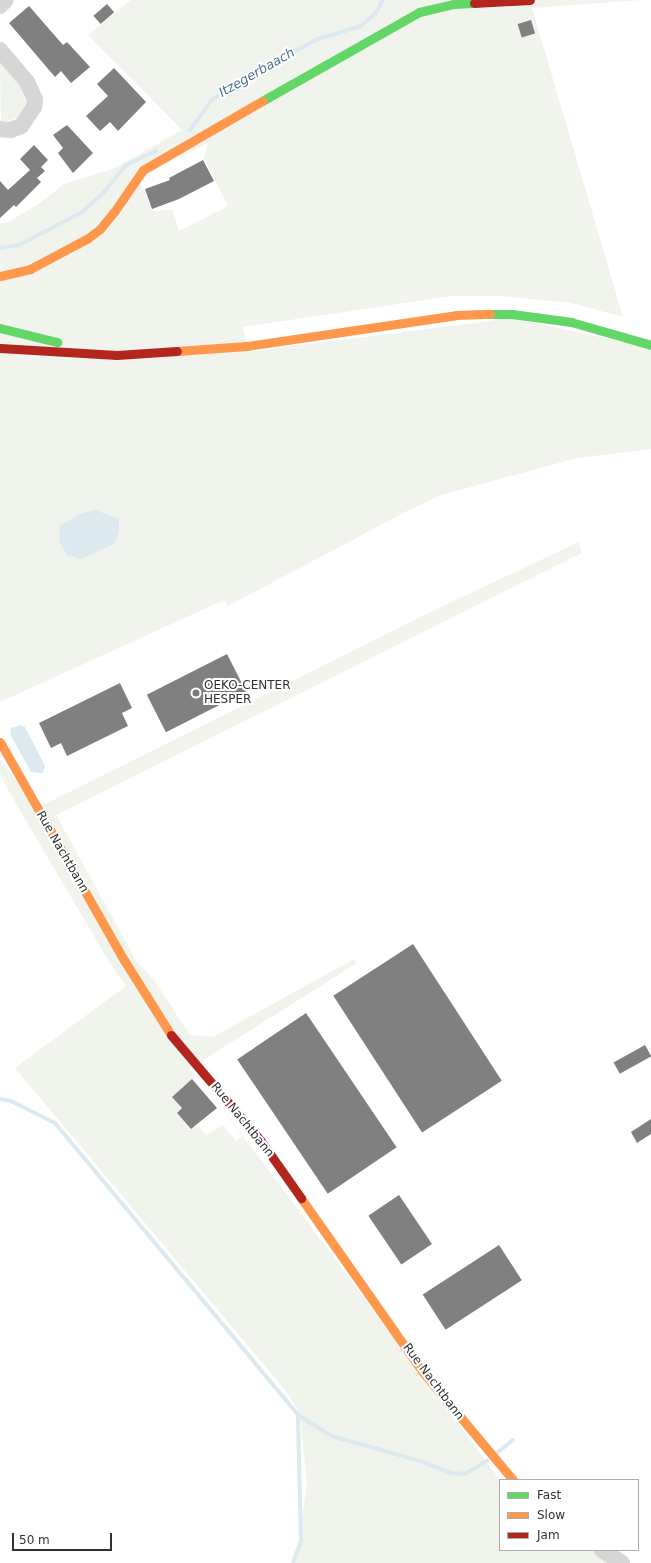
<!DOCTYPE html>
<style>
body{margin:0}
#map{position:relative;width:651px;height:1563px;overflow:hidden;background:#fff;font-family:"DejaVu Sans",sans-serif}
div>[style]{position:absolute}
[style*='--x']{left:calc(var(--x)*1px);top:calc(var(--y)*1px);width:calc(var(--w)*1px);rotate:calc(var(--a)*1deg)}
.green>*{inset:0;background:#f1f3ed}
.water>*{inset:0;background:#dce9ef}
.stream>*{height:4px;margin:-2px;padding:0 2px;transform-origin:2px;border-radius:2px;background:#dce9ef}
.building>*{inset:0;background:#808080;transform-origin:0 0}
.street>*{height:16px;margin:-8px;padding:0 8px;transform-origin:8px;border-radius:8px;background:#d6d6d6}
.fast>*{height:9px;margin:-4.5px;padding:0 4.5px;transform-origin:4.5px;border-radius:4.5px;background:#63d668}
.slow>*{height:9px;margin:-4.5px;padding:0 4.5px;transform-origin:4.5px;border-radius:4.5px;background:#ff974d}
.jam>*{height:9px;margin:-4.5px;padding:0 4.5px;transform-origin:4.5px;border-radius:4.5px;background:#b3261e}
.dots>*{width:11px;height:11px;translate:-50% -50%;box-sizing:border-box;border:2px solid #fff;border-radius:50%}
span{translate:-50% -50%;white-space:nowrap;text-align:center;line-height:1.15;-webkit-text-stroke:4px #fff;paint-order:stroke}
.poi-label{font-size:12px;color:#323232}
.left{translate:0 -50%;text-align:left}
.street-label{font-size:12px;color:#323232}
.water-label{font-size:13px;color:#46758d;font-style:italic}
.legend{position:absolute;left:499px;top:1479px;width:140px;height:72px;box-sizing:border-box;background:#fff;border:1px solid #adadad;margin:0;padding:5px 7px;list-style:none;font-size:12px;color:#323232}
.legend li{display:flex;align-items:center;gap:8px;height:20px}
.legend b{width:20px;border:1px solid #adadad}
.scale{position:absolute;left:12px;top:1533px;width:100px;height:18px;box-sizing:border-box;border:2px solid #323232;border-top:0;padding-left:5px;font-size:12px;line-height:14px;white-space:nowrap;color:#323232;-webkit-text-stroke:3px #fff;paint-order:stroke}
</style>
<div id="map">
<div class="green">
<i style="clip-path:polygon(evenodd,131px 0,641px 0,532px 8px,623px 317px,572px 303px,500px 296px,452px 296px,243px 327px,249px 352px,512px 318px,651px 348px,651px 449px,577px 458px,441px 495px,407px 511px,228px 606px,224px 600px,0 702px,0 223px,6px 223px,40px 203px,64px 184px,115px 168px,182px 130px,88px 35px,131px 0,208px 143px,204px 159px,228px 206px,179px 231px,172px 209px,153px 212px,145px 192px,136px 179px,208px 143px)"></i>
<i style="clip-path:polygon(0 60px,24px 88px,27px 101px,18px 117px,1px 123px)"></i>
<i style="clip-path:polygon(579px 542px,582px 553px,56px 815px,137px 962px,154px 980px,190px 1035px,213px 1037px,354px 959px,357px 963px,189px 1069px,196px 1076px,172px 1097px,182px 1108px,177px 1113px,191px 1129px,197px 1125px,206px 1135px,223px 1125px,236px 1141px,242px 1136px,220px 1105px,500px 1480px,500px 1550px,602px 1550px,622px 1563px,296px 1563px,307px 1484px,300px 1414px,286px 1391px,15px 1068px,126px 986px,111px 965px,8px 790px,0 773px,0 759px,37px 808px,441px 607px)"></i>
</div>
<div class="water">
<i style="clip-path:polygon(95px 510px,119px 519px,119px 532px,114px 544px,81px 559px,67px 555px,59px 541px,60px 526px,79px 514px)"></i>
<i style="clip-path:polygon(21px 725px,25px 727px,45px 766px,43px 773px,31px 772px,10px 734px,11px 728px)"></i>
</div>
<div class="stream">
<i style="--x:190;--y:130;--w:37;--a:-54"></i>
<i style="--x:212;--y:100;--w:21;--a:-39"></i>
<i style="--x:228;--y:87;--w:102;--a:-28.1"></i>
<i style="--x:318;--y:39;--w:45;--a:-16.8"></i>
<i style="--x:361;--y:26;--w:20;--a:-41"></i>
<i style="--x:376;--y:13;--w:15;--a:-62"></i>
<i style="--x:0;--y:248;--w:19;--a:-9"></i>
<i style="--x:19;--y:245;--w:71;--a:-27.6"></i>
<i style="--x:82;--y:212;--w:31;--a:-42"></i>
<i style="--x:105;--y:191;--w:33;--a:-51"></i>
<i style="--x:126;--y:165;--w:33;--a:-25"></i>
<i style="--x:0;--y:1099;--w:11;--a:10"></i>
<i style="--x:11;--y:1101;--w:49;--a:26.6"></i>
<i style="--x:55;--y:1123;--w:380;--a:50.2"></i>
<i style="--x:298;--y:1415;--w:40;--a:32"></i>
<i style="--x:332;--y:1436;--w:91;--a:15.9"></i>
<i style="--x:420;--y:1461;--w:34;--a:21"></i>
<i style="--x:452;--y:1473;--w:13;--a:4"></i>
<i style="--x:465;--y:1474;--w:26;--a:-31"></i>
<i style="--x:498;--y:1452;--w:19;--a:-39"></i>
<i style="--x:293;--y:1563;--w:23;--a:-70"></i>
<i style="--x:301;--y:1541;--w:126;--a:-91.4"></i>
</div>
<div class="building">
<i style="left:107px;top:4px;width:11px;height:18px;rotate:49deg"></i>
<i style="clip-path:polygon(29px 6px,63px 45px,67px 42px,90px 67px,71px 83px,61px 71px,55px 77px,9px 23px)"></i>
<i style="left:531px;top:20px;width:14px;height:14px;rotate:73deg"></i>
<i style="clip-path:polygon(114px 68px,146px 102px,118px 131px,110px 122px,100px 131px,86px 116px,108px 96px,97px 84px)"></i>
<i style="clip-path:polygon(67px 125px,93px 153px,73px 173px,58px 153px,63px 148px,53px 135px)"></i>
<i style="clip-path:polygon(34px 145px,48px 160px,41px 167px,45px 171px,37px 178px,41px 182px,16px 207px,14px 205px,0 218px,0 181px,8px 190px,30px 170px,20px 159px)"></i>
<i style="clip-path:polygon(203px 160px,214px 181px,179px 199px,152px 209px,145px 189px,170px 180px,169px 178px)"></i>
<i style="left:227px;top:654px;width:42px;height:90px;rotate:63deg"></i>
<i style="clip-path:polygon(120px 683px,132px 708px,122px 713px,128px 726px,67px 756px,61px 743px,51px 748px,39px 723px)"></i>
<i style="left:413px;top:944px;width:163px;height:95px;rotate:57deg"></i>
<i style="left:306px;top:1013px;width:162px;height:83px;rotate:56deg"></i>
<i style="left:645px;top:1045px;width:13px;height:36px;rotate:61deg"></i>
<i style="clip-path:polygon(192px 1079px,217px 1108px,191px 1129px,177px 1113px,182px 1108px,172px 1097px)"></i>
<i style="clip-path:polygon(651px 1119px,651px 1134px,637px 1143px,631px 1132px)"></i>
<i style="left:399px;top:1195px;width:59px;height:37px;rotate:56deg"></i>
<i style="left:499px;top:1245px;width:42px;height:91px;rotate:57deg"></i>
</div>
<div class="street">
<i style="--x:0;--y:6;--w:8;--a:-45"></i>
<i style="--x:0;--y:50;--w:42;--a:49.8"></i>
<i style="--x:27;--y:82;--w:19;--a:65"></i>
<i style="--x:35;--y:99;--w:8;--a:97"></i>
<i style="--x:34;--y:107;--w:23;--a:124"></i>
<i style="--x:21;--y:126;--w:11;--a:158"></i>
<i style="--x:11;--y:130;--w:11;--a:-175"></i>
<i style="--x:602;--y:1550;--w:24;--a:33"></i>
</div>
<div class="fast">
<i style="--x:262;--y:101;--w:180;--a:-29.5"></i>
<i style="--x:419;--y:12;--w:35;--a:-13"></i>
<i style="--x:453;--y:4;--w:21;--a:-3"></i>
<i style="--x:490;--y:314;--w:22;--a:0"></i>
<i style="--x:512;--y:314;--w:60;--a:7.7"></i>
<i style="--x:571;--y:322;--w:83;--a:16"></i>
<i style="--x:0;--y:328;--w:59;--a:13.8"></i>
</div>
<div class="slow">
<i style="--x:0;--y:276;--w:31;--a:-13"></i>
<i style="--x:30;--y:269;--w:66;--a:-28.1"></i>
<i style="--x:88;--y:238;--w:15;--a:-37"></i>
<i style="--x:100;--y:229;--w:22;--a:-51"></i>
<i style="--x:114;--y:212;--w:51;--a:-55.4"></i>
<i style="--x:143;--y:170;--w:138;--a:-30.1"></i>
<i style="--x:177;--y:351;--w:70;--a:-4.1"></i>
<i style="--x:247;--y:346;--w:211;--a:-8.4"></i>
<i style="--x:456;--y:315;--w:34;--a:-2"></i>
<i style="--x:0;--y:742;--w:251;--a:60.4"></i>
<i style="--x:124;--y:960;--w:89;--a:57.9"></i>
<i style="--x:301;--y:1198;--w:211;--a:55"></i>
<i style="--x:422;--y:1371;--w:142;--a:50.1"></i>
</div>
<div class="jam">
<i style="--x:474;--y:3;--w:56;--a:-3.1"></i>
<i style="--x:0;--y:348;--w:117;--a:3.4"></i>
<i style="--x:117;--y:355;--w:60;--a:-3.8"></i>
<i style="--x:171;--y:1035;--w:139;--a:49.7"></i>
<i style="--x:261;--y:1141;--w:70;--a:54.9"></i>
</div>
<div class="dots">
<i style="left:196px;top:693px;background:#7a7a7a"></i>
</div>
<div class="poi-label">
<span class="left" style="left:204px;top:693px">OEKO-CENTER<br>HESPER</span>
</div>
<div class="street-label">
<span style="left:62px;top:852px;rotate:60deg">Rue Nachtbann</span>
<span style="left:242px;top:1120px;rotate:51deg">Rue Nachtbann</span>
<span style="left:433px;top:1382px;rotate:53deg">Rue Nachtbann</span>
</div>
<div class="water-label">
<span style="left:257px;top:73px;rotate:-30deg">Itzegerbaach</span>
</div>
<ul class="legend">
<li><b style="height:5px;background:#63d668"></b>Fast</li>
<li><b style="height:5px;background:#ff974d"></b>Slow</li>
<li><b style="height:5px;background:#b3261e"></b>Jam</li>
</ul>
<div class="scale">50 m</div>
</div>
